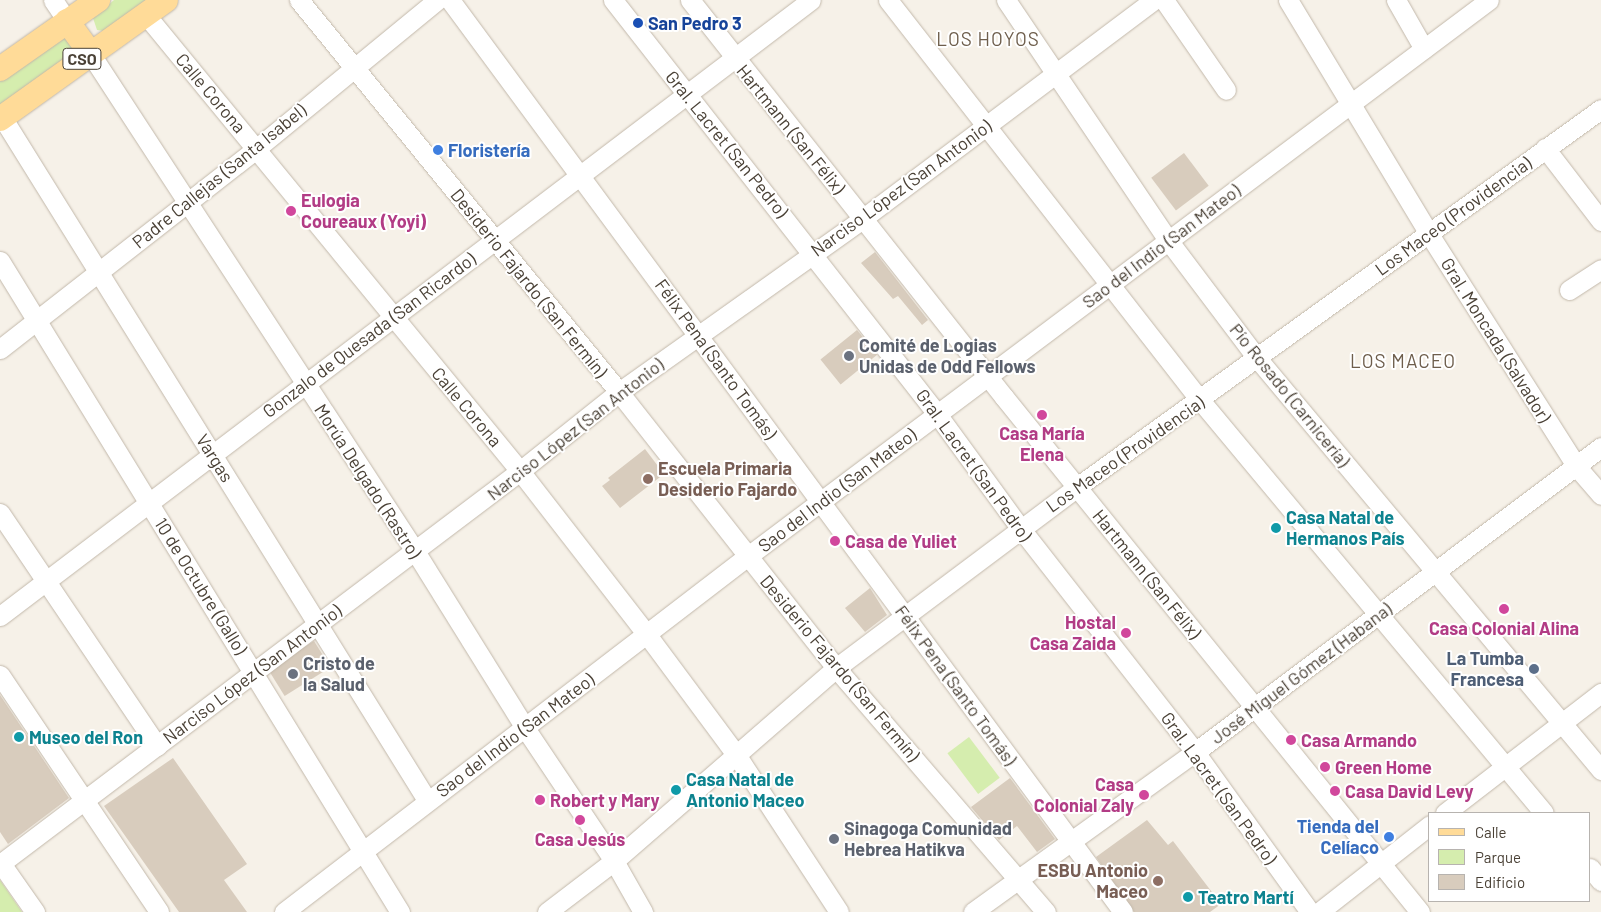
<!DOCTYPE html>
<meta charset="utf-8">
<style>
body{margin:0}
#map{position:relative;width:1601px;height:912px;overflow:hidden;background:#f6f1e8;font-family:Barlow,sans-serif}
div>[style]{position:absolute}
[style*='--x']{left:calc(var(--x)*1px);top:calc(var(--y)*1px);width:calc(var(--w)*1px);rotate:calc(var(--a)*1deg)}
.green>*{inset:0;background:#d5edae;transform-origin:0 0}
.building>*{inset:0;background:#d8ccbd;transform-origin:0 0}
.roads{filter:drop-shadow(0 0 1px #c2b8aa) drop-shadow(0 0 1px #c2b8aa)}
.minor>*{height:19px;margin:-9.5px;padding:0 9.5px;transform-origin:9.5px;border-radius:9.5px;background:#fff}
.major>*{height:24px;margin:-12px;padding:0 12px;transform-origin:12px;border-radius:12px;background:#ffdb98}
.dots>*{width:14px;height:14px;translate:-50% -50%;box-sizing:border-box;border:2px solid #fff;border-radius:50%}
span{translate:-50% -50%;white-space:nowrap;text-align:center;line-height:1.15;-webkit-text-stroke:4px #fff;paint-order:stroke}
.shield-label span{padding:1px 4px;background:#fff;border:1px solid;border-radius:4px;-webkit-text-stroke-width:0}
.shield-label{font-size:16px;color:#4a4136;font-weight:700}
.transit-label{font-size:18px;color:#164399;font-weight:700}
.left{translate:0 -50%;text-align:left}
.street-label{font-size:18px;color:#4a4136}
.shop-label{font-size:18px;color:#366cbe;font-weight:700}
.right{translate:-100% -50%;text-align:right}
.hotel-label{font-size:18px;color:#b23c85;font-weight:700}
.worship-label{font-size:18px;color:#5b616d;font-weight:700}
.education-label{font-size:18px;color:#785e54;font-weight:700}
.culture-label{font-size:18px;color:#0d838f;font-weight:700}
.service-label{font-size:18px;color:#4e5e75;font-weight:700}
.neighbourhood-label{font-size:19px;color:#6e5e4c;letter-spacing:1px}
.legend{position:absolute;left:1428px;top:812px;width:162px;height:90px;box-sizing:border-box;background:#fff;border:1px solid #b7b3af;margin:0;padding:6px 9px;list-style:none;font-size:15px;color:#4a4136}
.legend li{display:flex;align-items:center;gap:10px;height:25px}
.legend b{width:25px;border:1px solid #b7b3af}
</style>
<div id="map">
<div class="green">
<i style="clip-path:polygon(114px 0,150px 0,104px 31px,97px 30px,93px 18px)"></i>
<i style="clip-path:polygon(61px 38px,67px 38px,74px 52px,0 106px,0 81px)"></i>
<i style="left:969px;top:737px;width:51px;height:27px;rotate:53deg"></i>
<i style="clip-path:polygon(0 880px,22px 912px,0 912px)"></i>
</div>
<div class="building">
<i style="left:1184px;top:153px;width:41px;height:41px;rotate:53deg"></i>
<i style="clip-path:polygon(875px 252px,928px 320px,922px 325px,898px 296px,893px 299px,861px 263px)"></i>
<i style="left:857px;top:330px;width:32px;height:47px;rotate:51deg"></i>
<i style="clip-path:polygon(645px 449px,664px 474px,620px 508px,602px 486px,610px 480px,608px 478px)"></i>
<i style="clip-path:polygon(870px 588px,887px 615px,865px 632px,845px 608px)"></i>
<i style="left:314px;top:641px;width:31px;height:54px;rotate:58deg"></i>
<i style="clip-path:polygon(0 695px,69px 798px,8px 844px,0 832px)"></i>
<i style="clip-path:polygon(173px 758px,247px 864px,224px 880px,247px 912px,179px 912px,104px 806px)"></i>
<i style="clip-path:polygon(1010px 778px,1055px 839px,1037px 852px,1017px 826px,999px 840px,971px 807px)"></i>
<i style="clip-path:polygon(1147px 820px,1168px 845px,1173px 841px,1221px 904px,1210px 912px,1134px 912px,1096px 857px)"></i>
</div>
<div class="roads">
<div class="minor">
<i style="--x:53;--y:0;--w:25;--a:56"></i>
<i style="--x:299;--y:0;--w:506;--a:50.77"></i>
<i style="--x:619;--y:392;--w:351;--a:51.8"></i>
<i style="--x:836;--y:668;--w:322;--a:49.3"></i>
<i style="--x:450;--y:0;--w:1133;--a:53.57"></i>
<i style="--x:613;--y:0;--w:526;--a:51.95"></i>
<i style="--x:937;--y:414;--w:142;--a:53.9"></i>
<i style="--x:1021;--y:529;--w:283;--a:52"></i>
<i style="--x:1195;--y:752;--w:197;--a:54.3"></i>
<i style="--x:690;--y:0;--w:506;--a:51.66"></i>
<i style="--x:1004;--y:397;--w:662;--a:51.07"></i>
<i style="--x:888;--y:0;--w:507;--a:52.05"></i>
<i style="--x:1200;--y:400;--w:537;--a:50.21"></i>
<i style="--x:1006;--y:0;--w:290;--a:56"></i>
<i style="--x:1168;--y:240;--w:148;--a:53"></i>
<i style="--x:1257;--y:358;--w:537;--a:50.14"></i>
<i style="--x:1164;--y:0;--w:109;--a:55.4"></i>
<i style="--x:1288;--y:0;--w:273;--a:58.9"></i>
<i style="--x:1429;--y:234;--w:275;--a:57.6"></i>
<i style="--x:1576;--y:466;--w:38;--a:49"></i>
<i style="--x:1396;--y:0;--w:56;--a:60.3"></i>
<i style="--x:146;--y:15;--w:590;--a:50.64"></i>
<i style="--x:520;--y:471;--w:209;--a:52.2"></i>
<i style="--x:648;--y:636;--w:149;--a:53.4"></i>
<i style="--x:737;--y:756;--w:186;--a:56.8"></i>
<i style="--x:90;--y:53;--w:595;--a:56.87"></i>
<i style="--x:415;--y:551;--w:208;--a:58.1"></i>
<i style="--x:525;--y:728;--w:160;--a:56.2"></i>
<i style="--x:614;--y:861;--w:59;--a:60.4"></i>
<i style="--x:2;--y:117;--w:804;--a:58.11"></i>
<i style="--x:1545;--y:148;--w:92;--a:52.5"></i>
<i style="--x:0;--y:261;--w:764;--a:58.43"></i>
<i style="--x:1569;--y:290;--w:38;--a:-33"></i>
<i style="--x:0;--y:349;--w:326;--a:-38"></i>
<i style="--x:257;--y:148;--w:233;--a:-39.4"></i>
<i style="--x:0;--y:513;--w:281;--a:56"></i>
<i style="--x:0;--y:616;--w:1018;--a:-37.22"></i>
<i style="--x:0;--y:675;--w:285;--a:56.1"></i>
<i style="--x:1445;--y:813;--w:197;--a:-37.6"></i>
<i style="--x:0;--y:862;--w:61;--a:55"></i>
<i style="--x:0;--y:864;--w:652;--a:-37.08"></i>
<i style="--x:520;--y:471;--w:127;--a:-38.6"></i>
<i style="--x:619;--y:392;--w:298;--a:-35.4"></i>
<i style="--x:862;--y:219;--w:365;--a:-36.9"></i>
<i style="--x:1590;--y:868;--w:17;--a:50"></i>
<i style="--x:284;--y:912;--w:585;--a:-37.5"></i>
<i style="--x:748;--y:556;--w:926;--a:-36.88"></i>
<i style="--x:547;--y:912;--w:84;--a:-37.3"></i>
<i style="--x:614;--y:861;--w:294;--a:-41"></i>
<i style="--x:836;--y:668;--w:301;--a:-36.9"></i>
<i style="--x:1077;--y:487;--w:646;--a:-35.81"></i>
<i style="--x:973;--y:912;--w:274;--a:-35.8"></i>
<i style="--x:1195;--y:752;--w:508;--a:-36.92"></i>
<i style="--x:1319;--y:912;--w:141;--a:-38.1"></i>
</div>
<div class="major">
<i style="--x:67;--y:21;--w:39;--a:54"></i>
<i style="--x:0;--y:69;--w:120;--a:-35.1"></i>
<i style="--x:0;--y:119;--w:204;--a:-35.6"></i>
</div>
</div>
<div class="dots">
<i style="left:638px;top:23px;background:#1a4fb4"></i>
<i style="left:438px;top:150px;background:#3f7fe0"></i>
<i style="left:291px;top:211px;background:#d1479c"></i>
<i style="left:849px;top:356px;background:#6b7280"></i>
<i style="left:1042px;top:415px;background:#d1479c"></i>
<i style="left:648px;top:479px;background:#8d6e63"></i>
<i style="left:1276px;top:528px;background:#0f9aa8"></i>
<i style="left:835px;top:541px;background:#d1479c"></i>
<i style="left:1504px;top:609px;background:#d1479c"></i>
<i style="left:1126px;top:633px;background:#d1479c"></i>
<i style="left:1534px;top:669px;background:#5c6f8a"></i>
<i style="left:293px;top:674px;background:#6b7280"></i>
<i style="left:19px;top:737px;background:#0f9aa8"></i>
<i style="left:1291px;top:740px;background:#d1479c"></i>
<i style="left:1325px;top:767px;background:#d1479c"></i>
<i style="left:676px;top:790px;background:#0f9aa8"></i>
<i style="left:1335px;top:791px;background:#d1479c"></i>
<i style="left:1144px;top:795px;background:#d1479c"></i>
<i style="left:540px;top:800px;background:#d1479c"></i>
<i style="left:580px;top:820px;background:#d1479c"></i>
<i style="left:1389px;top:837px;background:#3f7fe0"></i>
<i style="left:834px;top:839px;background:#6b7280"></i>
<i style="left:1158px;top:881px;background:#8d6e63"></i>
<i style="left:1188px;top:897px;background:#0f9aa8"></i>
</div>
<div class="shield-label">
<span style="left:82px;top:59px">CSO</span>
</div>
<div class="transit-label">
<span class="left" style="left:648px;top:23px">San Pedro 3</span>
</div>
<div class="street-label">
<span style="left:211px;top:93px;rotate:50deg">Calle Corona</span>
<span style="left:791px;top:129px;rotate:51deg">Hartmann (San Félix)</span>
<span style="left:727px;top:144px;rotate:51deg">Gral. Lacret (San Pedro)</span>
<span style="left:219px;top:176px;rotate:-39deg">Padre Callejas (Santa Isabel)</span>
<span style="left:901px;top:188px;rotate:-36deg">Narciso López (San Antonio)</span>
<span style="left:1453px;top:216px;rotate:-36deg">Los Maceo (Providencia)</span>
<span style="left:1161px;top:246px;rotate:-37deg">Sao del Indio (San Mateo)</span>
<span style="left:529px;top:283px;rotate:51deg">Desiderio Fajardo (San Fermín)</span>
<span style="left:369px;top:335px;rotate:-37deg">Gonzalo de Quesada (San Ricardo)</span>
<span style="left:1496px;top:340px;rotate:58deg">Gral. Moncada (Salvador)</span>
<span style="left:716px;top:359px;rotate:54deg">Félix Pena (Santo Tomás)</span>
<span style="left:1290px;top:395px;rotate:51deg">Pío Rosado (Carnicería)</span>
<span style="left:467px;top:407px;rotate:50deg">Calle Corona</span>
<span style="left:575px;top:429px;rotate:-38deg">Narciso López (San Antonio)</span>
<span style="left:1125px;top:454px;rotate:-35deg">Los Maceo (Providencia)</span>
<span style="left:215px;top:458px;rotate:58deg">Vargas</span>
<span style="left:974px;top:465px;rotate:54deg">Gral. Lacret (San Pedro)</span>
<span style="left:368px;top:481px;rotate:57deg">Morúa Delgado (Rastro)</span>
<span style="left:837px;top:490px;rotate:-37deg">Sao del Indio (San Mateo)</span>
<span style="left:1147px;top:574px;rotate:51deg">Hartmann (San Félix)</span>
<span style="left:201px;top:586px;rotate:58deg">10 de Octubre (Gallo)</span>
<span style="left:840px;top:668px;rotate:50deg">Desiderio Fajardo (San Fermín)</span>
<span style="left:1301px;top:673px;rotate:-37deg">José Miguel Gómez (Habana)</span>
<span style="left:252px;top:674px;rotate:-37deg">Narciso López (San Antonio)</span>
<span style="left:956px;top:685px;rotate:54deg">Félix Pena (Santo Tomás)</span>
<span style="left:515px;top:735px;rotate:-37deg">Sao del Indio (San Mateo)</span>
<span style="left:1219px;top:788px;rotate:54deg">Gral. Lacret (San Pedro)</span>
</div>
<div class="shop-label">
<span class="left" style="left:448px;top:150px">Floristería</span>
<span class="right" style="left:1379px;top:837px">Tienda del<br>Celíaco</span>
</div>
<div class="hotel-label">
<span class="left" style="left:301px;top:211px">Eulogia<br>Coureaux (Yoyi)</span>
<span style="left:1042px;top:444px">Casa María<br>Elena</span>
<span class="left" style="left:845px;top:541px">Casa de Yuliet</span>
<span class="right" style="left:1116px;top:633px">Hostal<br>Casa Zaida</span>
<span style="left:1504px;top:628px">Casa Colonial Alina</span>
<span class="left" style="left:1301px;top:740px">Casa Armando</span>
<span class="left" style="left:1335px;top:767px">Green Home</span>
<span class="right" style="left:1134px;top:795px">Casa<br>Colonial Zaly</span>
<span class="left" style="left:1345px;top:791px">Casa David Levy</span>
<span class="left" style="left:550px;top:800px">Robert y Mary</span>
<span style="left:580px;top:839px">Casa Jesús</span>
</div>
<div class="worship-label">
<span class="left" style="left:859px;top:356px">Comité de Logias<br>Unidas de Odd Fellows</span>
<span class="left" style="left:303px;top:674px">Cristo de<br>la Salud</span>
<span class="left" style="left:844px;top:839px">Sinagoga Comunidad<br>Hebrea Hatikva</span>
</div>
<div class="education-label">
<span class="left" style="left:658px;top:479px">Escuela Primaria<br>Desiderio Fajardo</span>
<span class="right" style="left:1148px;top:881px">ESBU Antonio<br>Maceo</span>
</div>
<div class="culture-label">
<span class="left" style="left:1286px;top:528px">Casa Natal de<br>Hermanos País</span>
<span class="left" style="left:29px;top:737px">Museo del Ron</span>
<span class="left" style="left:686px;top:790px">Casa Natal de<br>Antonio Maceo</span>
<span class="left" style="left:1198px;top:897px">Teatro Martí</span>
</div>
<div class="service-label">
<span class="right" style="left:1524px;top:669px">La Tumba<br>Francesa</span>
</div>
<div class="neighbourhood-label">
<span style="left:988px;top:39px">LOS HOYOS</span>
<span style="left:1403px;top:361px">LOS MACEO</span>
</div>
<ul class="legend">
<li><b style="height:6px;background:#ffdb98"></b>Calle</li>
<li><b style="height:14px;background:#d5edae"></b>Parque</li>
<li><b style="height:14px;background:#d8ccbd"></b>Edificio</li>
</ul>
</div>
